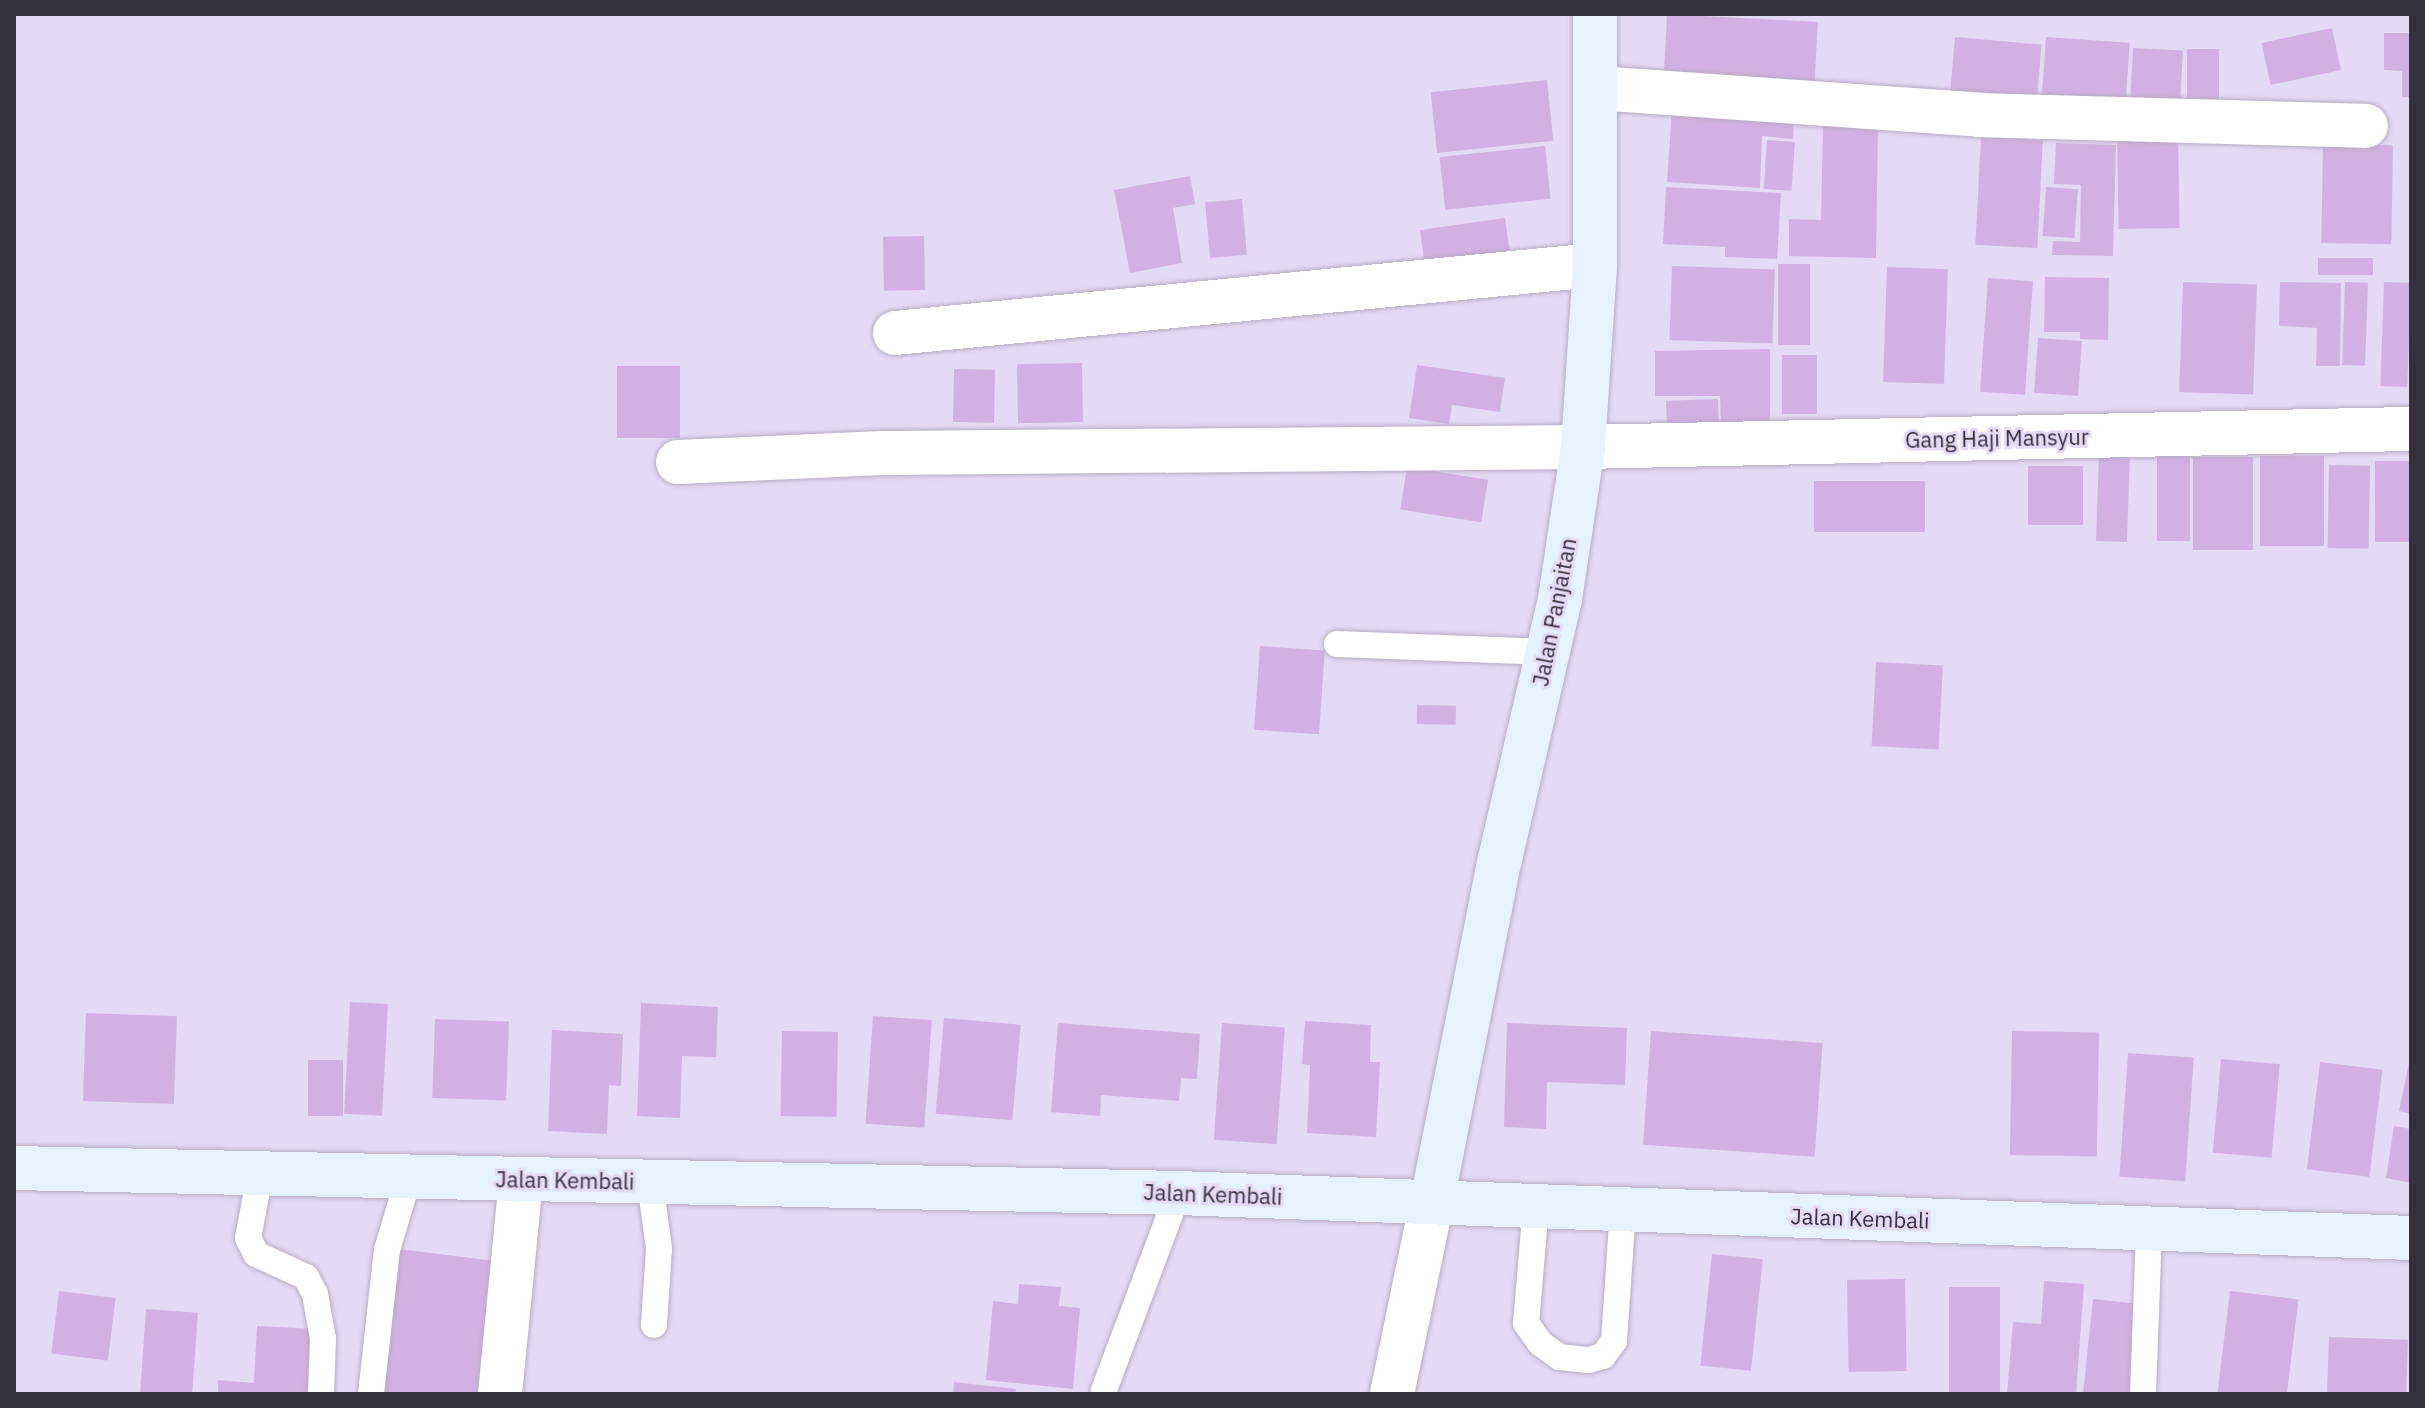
<!DOCTYPE html>
<style>
body{margin:0}
#map{position:relative;width:2425px;height:1408px;overflow:hidden;background:#e5daf5;font-family:"IBM Plex Sans",sans-serif}
div>[style]{position:absolute}
[style*='--x']{left:calc(var(--x)*1px);top:calc(var(--y)*1px);width:calc(var(--w)*1px);rotate:calc(var(--a)*1deg)}
.building>*{inset:0;background:#d3b0e3;transform-origin:0 0}
.roads{filter:drop-shadow(0 0 2px #b7abc5) drop-shadow(0 0 2px #b7abc5)}
.lane>*{height:26px;margin:-13px;padding:0 13px;transform-origin:13px;border-radius:13px;background:#fff}
.street>*{height:44px;margin:-22px;padding:0 22px;transform-origin:22px;border-radius:22px;background:#fff}
.secondary>*{height:44px;margin:-22px;padding:0 22px;transform-origin:22px;border-radius:22px;background:#e6f3ff}
span{translate:-50% -50%;white-space:nowrap;text-align:center;line-height:1.15;-webkit-text-stroke:6px #e5daf5;paint-order:stroke}
.street-label{font-size:22px;color:#36313c}
.frame{position:absolute;inset:0;border:16px solid #36313c;pointer-events:none}
</style>
<div id="map">
<div class="building">
<i style="left:1667px;top:14px;width:151px;height:63px;rotate:3deg"></i>
<i style="left:2332px;top:28px;width:43px;height:72px;rotate:78deg"></i>
<i style="clip-path:polygon(2384px 33px,2411px 33px,2411px 97px,2402px 97px,2402px 71px,2384px 70px)"></i>
<i style="left:1955px;top:37px;width:87px;height:66px;rotate:5deg"></i>
<i style="left:2046px;top:37px;width:84px;height:69px;rotate:4deg"></i>
<i style="left:2133px;top:48px;width:50px;height:60px;rotate:3deg"></i>
<i style="left:2187px;top:49px;width:32px;height:63px"></i>
<i style="left:1547px;top:80px;width:61px;height:117px;rotate:84deg"></i>
<i style="clip-path:polygon(1672px 107px,1794px 115px,1793px 139px,1762px 136px,1760px 188px,1667px 182px)"></i>
<i style="clip-path:polygon(1823px 126px,1878px 127px,1876px 258px,1789px 256px,1789px 219px,1821px 220px)"></i>
<i style="left:2178px;top:135px;width:93px;height:61px;rotate:89deg"></i>
<i style="left:1981px;top:137px;width:62px;height:108px;rotate:3deg"></i>
<i style="left:1767px;top:140px;width:28px;height:49px;rotate:4deg"></i>
<i style="clip-path:polygon(2056px 143px,2116px 145px,2113px 256px,2052px 255px,2053px 241px,2080px 242px,2081px 185px,2054px 184px)"></i>
<i style="left:2323px;top:144px;width:70px;height:99px;rotate:1deg"></i>
<i style="left:1545px;top:146px;width:53px;height:106px;rotate:84deg"></i>
<i style="clip-path:polygon(1190px 176px,1195px 204px,1173px 208px,1182px 263px,1130px 273px,1114px 190px)"></i>
<i style="clip-path:polygon(1666px 187px,1781px 193px,1777px 259px,1725px 257px,1725px 247px,1663px 244px)"></i>
<i style="left:2046px;top:187px;width:32px;height:49px;rotate:4deg"></i>
<i style="left:1242px;top:199px;width:56px;height:37px;rotate:85deg"></i>
<i style="left:1505px;top:218px;width:37px;height:86px;rotate:82deg"></i>
<i style="left:924px;top:236px;width:54px;height:41px;rotate:89deg"></i>
<i style="left:2318px;top:258px;width:55px;height:17px"></i>
<i style="left:1778px;top:264px;width:32px;height:81px"></i>
<i style="left:1672px;top:266px;width:103px;height:74px;rotate:2deg"></i>
<i style="left:1887px;top:267px;width:61px;height:115px;rotate:2deg"></i>
<i style="clip-path:polygon(2045px 277px,2109px 278px,2108px 340px,2080px 339px,2080px 332px,2044px 332px)"></i>
<i style="left:1988px;top:278px;width:45px;height:114px;rotate:4deg"></i>
<i style="left:2183px;top:282px;width:74px;height:110px;rotate:2deg"></i>
<i style="clip-path:polygon(2280px 282px,2341px 283px,2340px 366px,2316px 366px,2317px 328px,2279px 326px)"></i>
<i style="left:2345px;top:282px;width:23px;height:83px;rotate:2deg"></i>
<i style="left:2384px;top:282px;width:27px;height:104px;rotate:2deg"></i>
<i style="left:2038px;top:338px;width:44px;height:55px;rotate:4deg"></i>
<i style="clip-path:polygon(1770px 349px,1770px 424px,1721px 425px,1720px 396px,1655px 396px,1655px 351px)"></i>
<i style="left:1782px;top:355px;width:35px;height:59px"></i>
<i style="left:1082px;top:363px;width:59px;height:65px;rotate:89deg"></i>
<i style="clip-path:polygon(1417px 365px,1505px 378px,1500px 412px,1452px 405px,1449px 424px,1409px 418px)"></i>
<i style="left:617px;top:366px;width:63px;height:72px"></i>
<i style="left:954px;top:369px;width:41px;height:53px;rotate:1deg"></i>
<i style="left:1718px;top:399px;width:27px;height:52px;rotate:88deg"></i>
<i style="left:2099px;top:454px;width:31px;height:87px;rotate:2deg"></i>
<i style="left:2157px;top:454px;width:33px;height:87px"></i>
<i style="left:2260px;top:456px;width:64px;height:90px"></i>
<i style="left:2193px;top:457px;width:60px;height:93px"></i>
<i style="left:2411px;top:461px;width:81px;height:36px;rotate:90deg"></i>
<i style="left:2329px;top:465px;width:41px;height:83px;rotate:1deg"></i>
<i style="left:2028px;top:466px;width:55px;height:59px"></i>
<i style="left:1407px;top:467px;width:82px;height:43px;rotate:9deg"></i>
<i style="left:1814px;top:481px;width:111px;height:51px"></i>
<i style="left:1260px;top:646px;width:65px;height:84px;rotate:4deg"></i>
<i style="left:1876px;top:662px;width:67px;height:84px;rotate:3deg"></i>
<i style="left:1417px;top:705px;width:39px;height:19px;rotate:1deg"></i>
<i style="left:350px;top:1002px;width:38px;height:112px;rotate:3deg"></i>
<i style="clip-path:polygon(641px 1003px,718px 1007px,716px 1057px,682px 1056px,680px 1118px,637px 1116px)"></i>
<i style="left:86px;top:1013px;width:91px;height:88px;rotate:2deg"></i>
<i style="left:873px;top:1016px;width:59px;height:108px;rotate:4deg"></i>
<i style="left:944px;top:1018px;width:77px;height:96px;rotate:5deg"></i>
<i style="left:435px;top:1019px;width:74px;height:79px;rotate:2deg"></i>
<i style="clip-path:polygon(1305px 1021px,1371px 1025px,1370px 1062px,1380px 1062px,1376px 1137px,1307px 1133px,1310px 1065px,1302px 1064px)"></i>
<i style="clip-path:polygon(1058px 1023px,1200px 1034px,1197px 1079px,1181px 1078px,1179px 1101px,1101px 1095px,1100px 1116px,1051px 1112px)"></i>
<i style="left:1222px;top:1023px;width:63px;height:117px;rotate:4deg"></i>
<i style="clip-path:polygon(1507px 1023px,1627px 1028px,1625px 1085px,1547px 1082px,1546px 1129px,1504px 1127px)"></i>
<i style="clip-path:polygon(552px 1030px,623px 1034px,621px 1086px,609px 1085px,607px 1134px,548px 1131px)"></i>
<i style="left:782px;top:1031px;width:56px;height:85px;rotate:1deg"></i>
<i style="left:1651px;top:1031px;width:172px;height:114px;rotate:4deg"></i>
<i style="left:2012px;top:1031px;width:87px;height:124px;rotate:1deg"></i>
<i style="left:2128px;top:1053px;width:66px;height:124px;rotate:4deg"></i>
<i style="clip-path:polygon(2411px 1053px,2411px 1114px,2399px 1111px)"></i>
<i style="left:2221px;top:1059px;width:59px;height:94px;rotate:5deg"></i>
<i style="left:308px;top:1060px;width:35px;height:56px"></i>
<i style="left:2320px;top:1062px;width:63px;height:108px;rotate:7deg"></i>
<i style="clip-path:polygon(2394px 1126px,2411px 1129px,2411px 1183px,2386px 1178px)"></i>
<i style="left:398px;top:1249px;width:100px;height:146px;rotate:7deg"></i>
<i style="left:1712px;top:1254px;width:51px;height:112px;rotate:6deg"></i>
<i style="left:1905px;top:1279px;width:92px;height:58px;rotate:89deg"></i>
<i style="clip-path:polygon(2044px 1281px,2084px 1284px,2076px 1394px,2007px 1394px,2013px 1322px,2041px 1324px)"></i>
<i style="clip-path:polygon(1019px 1284px,1061px 1287px,1059px 1306px,1080px 1308px,1073px 1389px,986px 1380px,993px 1301px,1018px 1304px)"></i>
<i style="left:1949px;top:1287px;width:51px;height:107px"></i>
<i style="left:59px;top:1291px;width:57px;height:63px;rotate:7deg"></i>
<i style="left:2230px;top:1291px;width:69px;height:104px;rotate:7deg"></i>
<i style="left:2093px;top:1299px;width:48px;height:95px;rotate:6deg"></i>
<i style="left:146px;top:1309px;width:52px;height:85px;rotate:4deg"></i>
<i style="clip-path:polygon(257px 1326px,316px 1329px,313px 1394px,218px 1394px,218px 1380px,254px 1383px)"></i>
<i style="left:2329px;top:1337px;width:79px;height:57px;rotate:2deg"></i>
<i style="clip-path:polygon(954px 1382px,1016px 1389px,1015px 1394px,953px 1394px)"></i>
</div>
<div class="roads">
<div class="lane">
<i style="--x:1337;--y:644;--w:211;--a:2.2"></i>
<i style="--x:260;--y:1175;--w:64;--a:100.8"></i>
<i style="--x:248;--y:1238;--w:18;--a:63"></i>
<i style="--x:256;--y:1254;--w:55;--a:24.7"></i>
<i style="--x:306;--y:1277;--w:19;--a:62"></i>
<i style="--x:315;--y:1294;--w:46;--a:79.9"></i>
<i style="--x:323;--y:1339;--w:55;--a:92.1"></i>
<i style="--x:650;--y:1182;--w:68;--a:82.3"></i>
<i style="--x:659;--y:1249;--w:76;--a:93.8"></i>
<i style="--x:1536;--y:1205;--w:118;--a:94.8"></i>
<i style="--x:1526;--y:1323;--w:24;--a:55"></i>
<i style="--x:1540;--y:1343;--w:24;--a:36"></i>
<i style="--x:1559;--y:1357;--w:30;--a:6"></i>
<i style="--x:1589;--y:1360;--w:15;--a:-16"></i>
<i style="--x:1603;--y:1356;--w:19;--a:-54"></i>
<i style="--x:1614;--y:1341;--w:133;--a:-86.1"></i>
<i style="--x:1104;--y:1390;--w:210;--a:-69.4"></i>
<i style="--x:371;--y:1394;--w:145;--a:-83.7"></i>
<i style="--x:387;--y:1250;--w:77;--a:-73.4"></i>
<i style="--x:2143;--y:1394;--w:164;--a:-87.9"></i>
</div>
<div class="street">
<i style="--x:1597;--y:88;--w:384;--a:4"></i>
<i style="--x:1980;--y:115;--w:386;--a:1.6"></i>
<i style="--x:895;--y:333;--w:703;--a:-5.55"></i>
<i style="--x:678;--y:462;--w:210;--a:-2.5"></i>
<i style="--x:888;--y:453;--w:695;--a:-0.49"></i>
<i style="--x:1583;--y:447;--w:828;--a:-1.25"></i>
<i style="--x:500;--y:1394;--w:216;--a:-84.4"></i>
<i style="--x:1392;--y:1394;--w:197;--a:-78.3"></i>
</div>
<div class="secondary">
<i style="--x:14;--y:1168;--w:1164;--a:1.23"></i>
<i style="--x:1178;--y:1193;--w:1234;--a:2.09"></i>
<i style="--x:1432;--y:1201;--w:349;--a:-78.8"></i>
<i style="--x:1500;--y:859;--w:267;--a:-77"></i>
<i style="--x:1560;--y:599;--w:154;--a:-81.4"></i>
<i style="--x:1583;--y:447;--w:182;--a:-86.2"></i>
<i style="--x:1595;--y:265;--w:251;--a:-90"></i>
</div>
</div>
<div class="street-label">
<span style="left:1997px;top:438px;rotate:-1deg">Gang Haji Mansyur</span>
<span style="left:1554px;top:612px;rotate:-79deg">Jalan Panjaitan</span>
<span style="left:565px;top:1180px;rotate:1deg">Jalan Kembali</span>
<span style="left:1213px;top:1194px;rotate:2deg">Jalan Kembali</span>
<span style="left:1860px;top:1218px;rotate:2deg">Jalan Kembali</span>
</div>
<div class="frame"></div>
</div>
